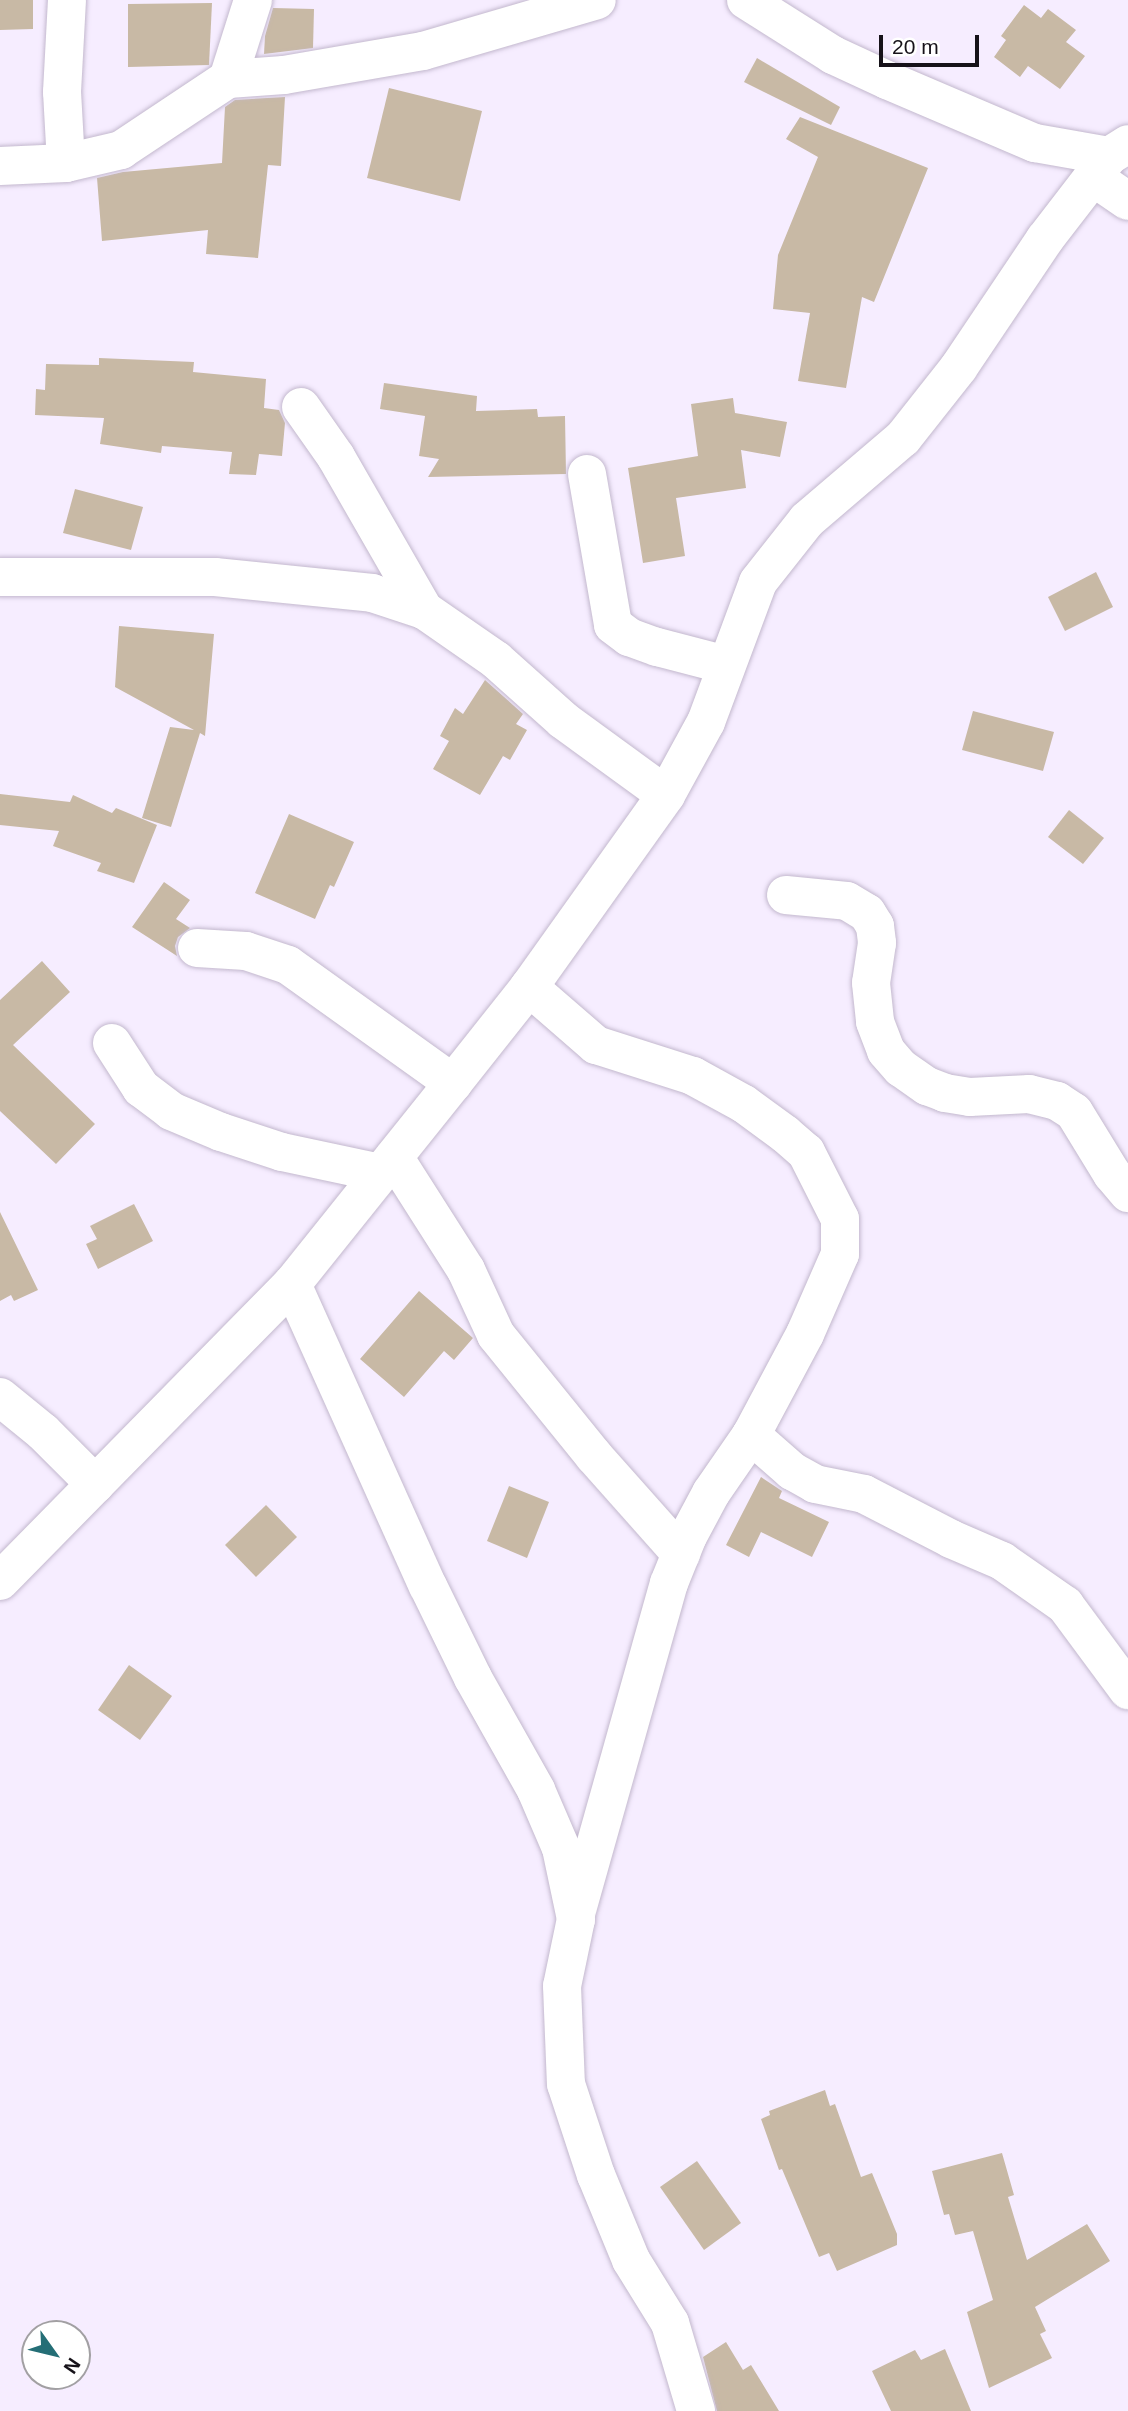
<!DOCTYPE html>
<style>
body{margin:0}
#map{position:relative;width:1128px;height:2411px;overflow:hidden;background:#f6edff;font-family:Arial,sans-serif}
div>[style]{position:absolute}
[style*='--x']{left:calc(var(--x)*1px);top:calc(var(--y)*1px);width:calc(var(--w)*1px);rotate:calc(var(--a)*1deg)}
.building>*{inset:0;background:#c8b9a5}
.roads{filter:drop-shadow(0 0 2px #c3b8ce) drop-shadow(0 0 2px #c3b8ce)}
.minor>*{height:38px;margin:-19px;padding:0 19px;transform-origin:19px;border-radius:19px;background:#fff}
span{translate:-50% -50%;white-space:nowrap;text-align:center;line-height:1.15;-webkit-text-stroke:5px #fff;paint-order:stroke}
.north{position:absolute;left:21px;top:2320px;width:70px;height:70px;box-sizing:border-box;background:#fff;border:2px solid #a2a0a3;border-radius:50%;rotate:124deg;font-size:19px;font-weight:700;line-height:28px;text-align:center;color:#161219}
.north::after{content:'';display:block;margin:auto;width:24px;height:32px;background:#246e76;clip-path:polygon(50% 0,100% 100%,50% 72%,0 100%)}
.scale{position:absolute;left:879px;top:35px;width:100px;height:32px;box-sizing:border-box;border:4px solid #161219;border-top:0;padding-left:9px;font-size:21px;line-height:24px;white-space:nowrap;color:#161219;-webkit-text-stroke:5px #fff;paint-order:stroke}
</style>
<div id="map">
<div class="building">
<i style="clip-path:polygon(0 0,33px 0,33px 29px,0 30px)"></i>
<i style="clip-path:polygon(212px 3px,209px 65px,128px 67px,128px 4px)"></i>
<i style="clip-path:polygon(1024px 5px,1041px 18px,1048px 9px,1076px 30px,1066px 42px,1085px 56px,1060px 89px,1028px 66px,1020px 77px,994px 57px,1006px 40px,1001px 36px)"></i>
<i style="clip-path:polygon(273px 8px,314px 9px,313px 48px,264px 54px,265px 36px)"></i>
<i style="clip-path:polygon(757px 58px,840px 107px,831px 125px,744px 82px)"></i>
<i style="clip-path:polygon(389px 88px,482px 111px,460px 201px,367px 178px)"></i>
<i style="clip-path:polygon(285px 97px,281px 166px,268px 165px,258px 258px,206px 254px,208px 230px,102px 241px,97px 178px,123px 172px,222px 163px,225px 107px,235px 100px)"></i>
<i style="clip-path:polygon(800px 117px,928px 168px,874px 302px,862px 297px,846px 388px,798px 381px,810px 313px,773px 309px,778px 255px,818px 157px,786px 139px)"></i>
<i style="clip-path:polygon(99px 358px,194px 362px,193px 372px,266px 379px,264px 408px,279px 410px,285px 423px,282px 456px,259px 454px,256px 475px,229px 474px,232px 452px,162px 446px,161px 453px,100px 444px,104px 418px,35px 415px,36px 389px,45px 390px,46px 364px,99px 365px)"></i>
<i style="clip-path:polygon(384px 383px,477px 396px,476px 411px,537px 409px,538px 417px,565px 416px,566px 474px,428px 477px,439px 459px,419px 456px,425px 416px,380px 409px)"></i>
<i style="clip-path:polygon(733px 398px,735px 413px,787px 422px,780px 457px,741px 450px,746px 488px,676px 498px,685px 556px,643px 563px,628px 468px,698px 456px,691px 404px)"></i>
<i style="clip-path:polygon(75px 489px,143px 507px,131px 550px,63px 533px)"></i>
<i style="clip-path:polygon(1096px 572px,1113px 607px,1065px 631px,1048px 597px)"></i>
<i style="clip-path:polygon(119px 626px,214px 634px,205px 736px,200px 733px,171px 827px,142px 818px,170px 727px,194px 730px,115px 687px)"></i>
<i style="clip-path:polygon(485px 680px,523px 714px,516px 724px,527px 730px,510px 760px,503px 756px,480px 795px,433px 769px,449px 741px,440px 736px,455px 708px,463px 714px)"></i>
<i style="clip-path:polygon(973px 711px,1054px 732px,1043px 771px,962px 750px)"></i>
<i style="clip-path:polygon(0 794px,70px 802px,73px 795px,112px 813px,116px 808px,157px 825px,134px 883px,97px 871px,101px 863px,53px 846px,59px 831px,0 825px)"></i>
<i style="clip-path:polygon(1069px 810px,1104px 838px,1083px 864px,1048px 837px)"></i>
<i style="clip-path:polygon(289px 814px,354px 842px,334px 887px,330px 885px,315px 919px,255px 893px)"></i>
<i style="clip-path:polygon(164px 882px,190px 900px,176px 919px,190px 928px,178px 937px,175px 946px,177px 956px,132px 927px)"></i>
<i style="clip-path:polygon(42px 961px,70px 992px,13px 1045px,95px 1124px,56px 1164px,0 1111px,0 1000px)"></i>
<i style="clip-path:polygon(134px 1204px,153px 1241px,98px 1269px,86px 1244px,97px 1239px,90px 1226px)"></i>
<i style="clip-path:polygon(0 1212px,38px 1290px,14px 1301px,11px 1295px,0 1301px)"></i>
<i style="clip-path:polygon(419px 1291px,473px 1338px,454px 1360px,444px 1351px,404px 1397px,360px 1359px)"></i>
<i style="clip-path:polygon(761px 1477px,782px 1491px,779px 1498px,829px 1522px,812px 1557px,761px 1532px,749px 1557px,726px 1545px)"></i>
<i style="clip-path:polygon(509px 1486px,549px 1502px,527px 1558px,487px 1541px)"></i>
<i style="clip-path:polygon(266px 1505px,297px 1537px,256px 1577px,225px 1545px)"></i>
<i style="clip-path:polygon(129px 1665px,172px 1696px,140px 1740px,98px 1710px)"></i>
<i style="clip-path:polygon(825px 2090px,830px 2106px,835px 2104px,861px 2177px,872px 2173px,897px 2234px,897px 2245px,837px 2271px,829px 2253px,819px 2257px,782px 2169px,779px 2170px,761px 2119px,770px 2115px,769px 2111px)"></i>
<i style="clip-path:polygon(1002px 2153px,1014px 2195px,1008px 2197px,1027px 2260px,1087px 2224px,1110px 2261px,1035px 2307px,1046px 2331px,1040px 2334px,1052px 2358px,989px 2388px,967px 2312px,993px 2300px,973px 2231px,955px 2235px,949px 2214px,944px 2215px,932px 2171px)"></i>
<i style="clip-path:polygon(697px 2161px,741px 2223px,704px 2250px,660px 2187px)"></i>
<i style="clip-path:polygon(726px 2342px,743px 2370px,751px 2365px,779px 2411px,717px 2411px,703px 2357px)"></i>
<i style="clip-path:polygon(945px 2349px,971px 2411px,891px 2411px,872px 2371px,915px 2350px,921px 2360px)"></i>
</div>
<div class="roads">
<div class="minor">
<i style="--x:746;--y:0;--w:103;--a:32.3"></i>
<i style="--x:833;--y:55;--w:60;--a:24.8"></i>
<i style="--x:887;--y:80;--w:161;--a:23.1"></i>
<i style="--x:1035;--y:143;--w:75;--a:10"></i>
<i style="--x:228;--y:79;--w:83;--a:-72.4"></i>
<i style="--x:66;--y:163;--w:71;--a:-93.2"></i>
<i style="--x:62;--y:92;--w:92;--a:-86.9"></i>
<i style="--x:0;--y:166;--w:66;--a:-2.6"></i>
<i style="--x:66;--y:163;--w:57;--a:-13.3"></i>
<i style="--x:121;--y:150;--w:128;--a:-33.6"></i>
<i style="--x:228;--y:79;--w:56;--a:-4.1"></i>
<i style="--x:284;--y:75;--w:141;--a:-9.8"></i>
<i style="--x:423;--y:51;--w:181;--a:-16.3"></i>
<i style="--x:1093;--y:177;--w:42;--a:34.4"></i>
<i style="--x:301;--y:407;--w:61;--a:55"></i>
<i style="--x:336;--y:457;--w:177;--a:60.1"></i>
<i style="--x:587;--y:474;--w:153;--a:80.2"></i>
<i style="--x:613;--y:625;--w:20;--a:37"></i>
<i style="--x:629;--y:637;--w:30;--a:20"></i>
<i style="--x:657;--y:647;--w:71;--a:14.6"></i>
<i style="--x:0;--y:577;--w:215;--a:0"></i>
<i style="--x:215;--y:577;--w:158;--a:5.8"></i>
<i style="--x:372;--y:593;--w:55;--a:18.1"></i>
<i style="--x:424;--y:610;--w:88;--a:34.8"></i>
<i style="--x:496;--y:660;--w:90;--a:41.8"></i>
<i style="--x:563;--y:720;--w:127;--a:36.1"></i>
<i style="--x:786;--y:895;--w:61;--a:5.6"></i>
<i style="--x:847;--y:901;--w:23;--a:31"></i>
<i style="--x:867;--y:913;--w:15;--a:58"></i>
<i style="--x:875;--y:926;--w:17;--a:83"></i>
<i style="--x:877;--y:943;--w:40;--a:98.5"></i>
<i style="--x:871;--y:983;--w:39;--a:84"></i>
<i style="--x:875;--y:1022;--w:31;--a:69"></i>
<i style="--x:886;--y:1051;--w:23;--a:49"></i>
<i style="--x:901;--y:1068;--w:32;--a:35"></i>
<i style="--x:927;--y:1086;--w:19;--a:21"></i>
<i style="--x:945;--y:1093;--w:25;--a:9"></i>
<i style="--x:970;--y:1097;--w:59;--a:-2.9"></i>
<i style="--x:1029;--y:1094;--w:29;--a:14"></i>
<i style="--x:1057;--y:1101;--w:20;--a:33"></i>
<i style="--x:1074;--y:1112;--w:73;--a:58.5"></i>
<i style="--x:1112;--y:1174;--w:25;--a:50"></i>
<i style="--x:197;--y:948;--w:49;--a:3.5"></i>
<i style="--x:246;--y:951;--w:44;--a:18.4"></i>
<i style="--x:288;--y:965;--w:203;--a:35.6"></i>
<i style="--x:529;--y:987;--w:89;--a:40.9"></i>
<i style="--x:596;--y:1045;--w:102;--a:17.7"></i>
<i style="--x:693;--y:1076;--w:58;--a:28.8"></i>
<i style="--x:744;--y:1104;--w:51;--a:36.2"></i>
<i style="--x:785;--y:1134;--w:28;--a:41"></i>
<i style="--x:806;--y:1152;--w:75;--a:63.1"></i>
<i style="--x:840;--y:1219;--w:35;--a:90"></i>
<i style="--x:840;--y:1254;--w:87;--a:113.6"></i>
<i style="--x:805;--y:1334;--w:115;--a:118.1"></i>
<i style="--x:751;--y:1435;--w:70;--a:124.6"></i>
<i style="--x:711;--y:1493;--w:49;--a:118.1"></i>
<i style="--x:688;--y:1536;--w:51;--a:112"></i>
<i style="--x:669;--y:1583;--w:337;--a:105.7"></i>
<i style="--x:112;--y:1043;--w:54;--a:57.2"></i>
<i style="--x:141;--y:1088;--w:38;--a:37"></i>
<i style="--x:171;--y:1111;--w:54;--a:22.8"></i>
<i style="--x:221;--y:1132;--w:64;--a:18.2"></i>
<i style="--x:282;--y:1152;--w:101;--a:12"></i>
<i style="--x:394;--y:1157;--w:134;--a:57.5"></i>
<i style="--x:466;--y:1270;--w:72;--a:65.2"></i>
<i style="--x:496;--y:1335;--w:156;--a:51"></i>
<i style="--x:594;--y:1456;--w:131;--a:48.4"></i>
<i style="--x:292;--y:1284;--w:331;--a:65.8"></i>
<i style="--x:428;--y:1586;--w:102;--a:63.9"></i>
<i style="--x:473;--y:1678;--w:129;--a:60.6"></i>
<i style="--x:536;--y:1790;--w:63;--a:66.7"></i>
<i style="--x:561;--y:1848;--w:73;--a:78.1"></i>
<i style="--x:576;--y:1919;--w:68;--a:101.8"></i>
<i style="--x:562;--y:1986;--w:98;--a:87.7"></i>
<i style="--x:566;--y:2084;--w:96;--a:71.8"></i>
<i style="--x:596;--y:2175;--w:92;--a:67.6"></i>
<i style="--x:631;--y:2260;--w:74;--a:58.2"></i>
<i style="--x:670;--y:2323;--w:92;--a:73.5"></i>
<i style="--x:0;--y:1397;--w:55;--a:39.1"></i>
<i style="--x:43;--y:1432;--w:74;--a:45"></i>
<i style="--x:751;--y:1435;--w:55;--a:41.3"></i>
<i style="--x:792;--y:1471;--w:26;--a:29"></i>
<i style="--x:815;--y:1484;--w:50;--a:11.5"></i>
<i style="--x:864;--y:1494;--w:98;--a:27.3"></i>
<i style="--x:951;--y:1539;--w:56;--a:23.3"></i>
<i style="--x:1002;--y:1561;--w:77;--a:34.9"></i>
<i style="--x:1065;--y:1605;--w:106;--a:53.5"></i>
<i style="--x:0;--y:1581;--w:417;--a:-45.5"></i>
<i style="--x:292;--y:1284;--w:258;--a:-51.3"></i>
<i style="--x:453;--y:1083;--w:122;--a:-51.6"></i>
<i style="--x:529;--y:987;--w:236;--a:-54.5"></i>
<i style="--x:666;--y:795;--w:83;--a:-61.3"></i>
<i style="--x:706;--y:722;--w:149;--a:-69.6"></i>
<i style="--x:758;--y:582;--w:79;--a:-51.7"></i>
<i style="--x:807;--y:520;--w:126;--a:-40.5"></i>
<i style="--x:903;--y:438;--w:90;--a:-51.7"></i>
<i style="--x:959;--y:367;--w:154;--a:-56.1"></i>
<i style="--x:1045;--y:239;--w:105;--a:-52.4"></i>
<i style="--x:1109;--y:156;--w:22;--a:-32"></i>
</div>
</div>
<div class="north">N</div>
<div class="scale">20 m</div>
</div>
